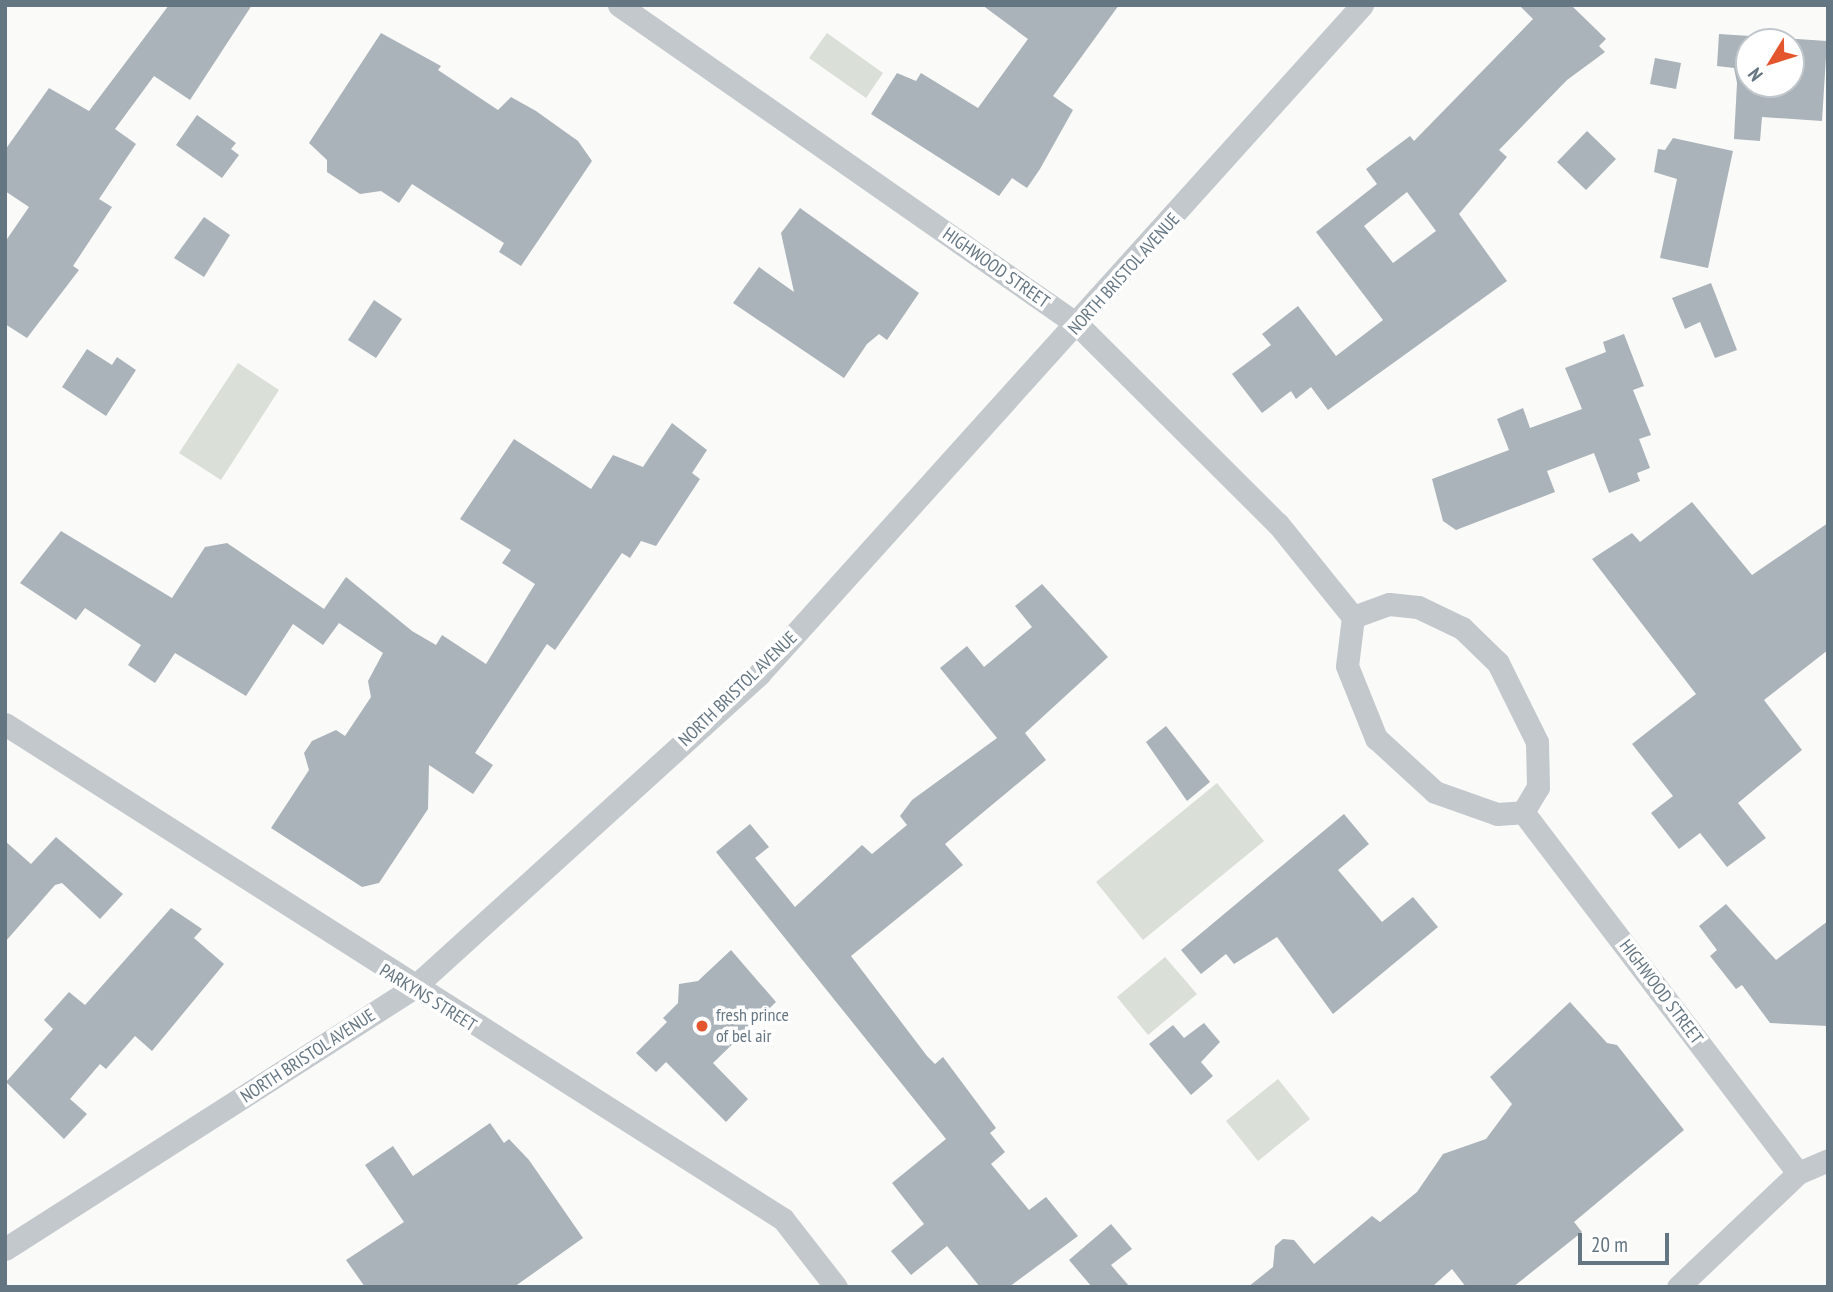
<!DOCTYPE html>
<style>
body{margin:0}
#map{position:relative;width:1833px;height:1292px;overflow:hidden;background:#fafaf8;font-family:"PT Sans Narrow",sans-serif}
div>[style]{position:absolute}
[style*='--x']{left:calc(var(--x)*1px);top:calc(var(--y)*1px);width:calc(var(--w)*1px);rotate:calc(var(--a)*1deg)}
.green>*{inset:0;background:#dadfd7}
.building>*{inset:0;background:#aab3b9}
.minor>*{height:23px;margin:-11.5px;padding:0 11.5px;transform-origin:11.5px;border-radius:11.5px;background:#c3c8cc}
.dots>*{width:19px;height:19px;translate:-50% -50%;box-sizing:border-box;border:4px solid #fff;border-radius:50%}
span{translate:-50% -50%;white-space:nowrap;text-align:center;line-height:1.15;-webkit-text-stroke:7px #fff;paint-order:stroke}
.street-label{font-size:18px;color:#657683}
.poi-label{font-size:18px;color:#657683}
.left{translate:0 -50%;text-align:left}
.frame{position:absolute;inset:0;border:7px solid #657683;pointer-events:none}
.north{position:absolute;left:1735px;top:28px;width:70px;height:70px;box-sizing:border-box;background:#fff;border:2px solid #c1c8cd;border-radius:50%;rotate:232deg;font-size:19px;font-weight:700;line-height:28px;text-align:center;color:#657683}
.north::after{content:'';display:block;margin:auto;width:24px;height:32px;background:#e4572e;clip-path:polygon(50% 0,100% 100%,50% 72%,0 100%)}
.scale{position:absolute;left:1578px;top:1233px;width:91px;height:32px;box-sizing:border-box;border:4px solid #657683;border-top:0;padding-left:9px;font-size:21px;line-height:24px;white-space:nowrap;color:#657683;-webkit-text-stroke:5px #fff;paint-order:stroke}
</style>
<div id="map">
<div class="green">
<i style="clip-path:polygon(827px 33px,883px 73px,866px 98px,809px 58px)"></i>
<i style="clip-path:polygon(238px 363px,279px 390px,221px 480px,179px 453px)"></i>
<i style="clip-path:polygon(1217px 783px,1264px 841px,1143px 940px,1096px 882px)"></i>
<i style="clip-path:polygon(1165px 957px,1197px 994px,1148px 1035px,1117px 997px)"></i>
<i style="clip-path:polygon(1278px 1079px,1310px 1119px,1258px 1161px,1226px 1121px)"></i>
</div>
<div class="building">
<i style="clip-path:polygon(169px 5px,252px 5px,190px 100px,154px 76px,115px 129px,136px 144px,99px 199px,112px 207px,73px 266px,79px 270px,27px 338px,5px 324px,5px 242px,29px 207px,5px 191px,5px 150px,49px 88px,89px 111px)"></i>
<i style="clip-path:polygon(982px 5px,1119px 5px,1053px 96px,1073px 110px,1040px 169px,1027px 188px,1012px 178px,999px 196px,871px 114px,897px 73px,916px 81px,921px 73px,978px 108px,1028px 39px)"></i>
<i style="clip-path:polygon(evenodd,1519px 5px,1571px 5px,1606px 39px,1599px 46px,1605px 52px,1567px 80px,1499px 150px,1507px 157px,1459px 214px,1507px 281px,1328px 410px,1311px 387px,1296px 399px,1291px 391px,1262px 413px,1232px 374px,1271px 345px,1262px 334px,1298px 306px,1336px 356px,1383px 320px,1316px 232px,1377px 184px,1366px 169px,1410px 136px,1414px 141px,1533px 19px,1519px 5px,1407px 192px,1436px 231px,1393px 263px,1364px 226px,1407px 192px)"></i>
<i style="clip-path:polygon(381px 33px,441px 66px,438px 70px,498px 110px,511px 97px,536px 111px,578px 141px,592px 161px,521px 266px,499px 252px,504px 243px,412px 184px,399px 203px,381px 191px,360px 194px,327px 172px,327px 160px,309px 143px)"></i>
<i style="clip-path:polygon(evenodd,1719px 34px,1827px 41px,1822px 121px,1762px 117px,1760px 141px,1734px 139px,1737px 83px,1734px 68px,1717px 66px,1719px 34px,1749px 42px,1791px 42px,1791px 84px,1749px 84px,1749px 42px)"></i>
<i style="clip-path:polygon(1655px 58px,1681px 63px,1676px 89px,1650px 84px)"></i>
<i style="clip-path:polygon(197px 115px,236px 143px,231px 149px,239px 155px,222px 178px,176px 145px)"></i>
<i style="clip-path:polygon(1587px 131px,1616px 159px,1586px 190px,1557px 162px)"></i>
<i style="clip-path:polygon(1673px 138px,1733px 151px,1708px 268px,1660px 258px,1677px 179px,1654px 172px,1658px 149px,1665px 150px)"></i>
<i style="clip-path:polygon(800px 208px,919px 293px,887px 340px,879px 334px,867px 344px,844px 378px,733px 303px,759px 267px,794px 292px,781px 233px)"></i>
<i style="clip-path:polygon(204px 217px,230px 235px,204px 277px,174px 258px)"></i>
<i style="clip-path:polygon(1711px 283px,1737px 350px,1715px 358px,1700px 322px,1685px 329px,1672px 298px)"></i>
<i style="clip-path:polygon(374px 300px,402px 319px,376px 358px,348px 340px)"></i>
<i style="clip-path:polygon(1624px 334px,1644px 386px,1633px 390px,1651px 435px,1639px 439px,1650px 468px,1637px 473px,1640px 481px,1609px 493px,1594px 453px,1547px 471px,1555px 492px,1456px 530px,1443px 521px,1432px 479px,1509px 450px,1497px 419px,1523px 408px,1530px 428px,1582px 409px,1565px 368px,1606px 352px,1603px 342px)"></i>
<i style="clip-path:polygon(87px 349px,112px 365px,117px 357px,136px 370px,106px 416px,62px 387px)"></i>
<i style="clip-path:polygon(672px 423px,707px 450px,692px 473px,700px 479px,656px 546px,641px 541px,630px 558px,622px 553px,555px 650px,547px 644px,475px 753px,493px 765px,473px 794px,429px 765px,428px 809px,379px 883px,362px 887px,271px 828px,309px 770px,304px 753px,312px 741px,336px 730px,345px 736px,371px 697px,368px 681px,383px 653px,339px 623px,323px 645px,293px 624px,246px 696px,175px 653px,155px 683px,128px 665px,141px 645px,85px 608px,76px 620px,20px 583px,61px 531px,172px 598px,205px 547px,227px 543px,324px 609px,346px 577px,412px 631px,436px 645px,442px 635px,486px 664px,535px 584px,502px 563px,511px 550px,460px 519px,514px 439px,591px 489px,613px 455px,643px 467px)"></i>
<i style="clip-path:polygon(1692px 502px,1752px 575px,1828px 523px,1828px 650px,1764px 700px,1802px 750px,1738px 803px,1766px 838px,1727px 867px,1700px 833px,1679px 849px,1651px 813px,1673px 796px,1632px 744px,1696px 694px,1592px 559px,1632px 533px,1640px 542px)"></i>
<i style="clip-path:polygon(1042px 584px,1108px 657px,1025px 733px,1046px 760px,945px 844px,963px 865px,851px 956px,927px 1056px,935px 1064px,943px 1057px,996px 1128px,990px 1133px,1005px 1152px,991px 1164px,1029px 1210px,1046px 1197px,1078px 1236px,1009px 1287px,980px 1287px,947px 1246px,911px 1275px,891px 1251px,924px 1224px,892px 1183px,946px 1139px,716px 852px,750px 824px,769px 847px,755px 858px,795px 907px,862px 845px,872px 854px,907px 825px,900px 816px,912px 800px,997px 738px,940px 668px,967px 646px,984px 667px,1032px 627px,1015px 606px)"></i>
<i style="clip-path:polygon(1166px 726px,1210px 782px,1187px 801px,1146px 742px)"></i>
<i style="clip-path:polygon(1344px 814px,1369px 844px,1338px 870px,1382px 922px,1413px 897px,1438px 927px,1333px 1014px,1277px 937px,1234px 964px,1226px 954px,1201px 974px,1181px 950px)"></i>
<i style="clip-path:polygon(56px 837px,123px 894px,100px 919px,62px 883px,55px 885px,5px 942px,5px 841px,31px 864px)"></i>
<i style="clip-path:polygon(1726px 904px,1776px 960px,1828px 921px,1828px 1026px,1770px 1023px,1742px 985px,1736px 989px,1710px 956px,1717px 950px,1699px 926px)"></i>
<i style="clip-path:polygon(171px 908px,202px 929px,194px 938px,224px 964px,152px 1051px,135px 1036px,106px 1069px,100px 1064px,70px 1099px,87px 1114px,64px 1139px,6px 1082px,53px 1029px,44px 1020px,69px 992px,85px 1005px)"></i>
<i style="clip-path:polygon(731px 950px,776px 1002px,713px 1063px,748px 1099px,726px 1122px,666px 1062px,656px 1072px,636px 1053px,667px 1022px,663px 1018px,678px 1003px,679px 984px,698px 981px)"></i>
<i style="clip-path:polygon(1570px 1002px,1607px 1043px,1617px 1045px,1684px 1130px,1574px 1222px,1582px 1232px,1513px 1287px,1466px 1287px,1452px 1269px,1432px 1287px,1248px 1287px,1273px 1267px,1275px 1246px,1283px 1239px,1294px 1240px,1314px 1264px,1372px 1216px,1380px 1222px,1417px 1192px,1443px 1154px,1486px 1139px,1512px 1104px,1490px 1077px)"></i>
<i style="clip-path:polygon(1204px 1023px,1220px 1042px,1201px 1062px,1213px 1076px,1191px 1095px,1149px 1044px,1173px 1025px,1184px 1038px)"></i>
<i style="clip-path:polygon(490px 1123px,504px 1143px,509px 1139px,529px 1160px,583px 1238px,514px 1287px,365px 1287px,346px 1260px,404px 1222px,365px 1165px,393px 1146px,413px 1176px)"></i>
<i style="clip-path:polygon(1111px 1224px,1132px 1249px,1111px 1265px,1130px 1287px,1092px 1287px,1069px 1260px)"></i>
</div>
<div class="minor">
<i style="--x:619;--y:5;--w:560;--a:34.88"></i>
<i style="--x:1078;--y:325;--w:282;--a:44.9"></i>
<i style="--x:1278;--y:524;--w:119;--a:51.1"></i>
<i style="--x:1353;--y:617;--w:49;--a:97"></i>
<i style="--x:1347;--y:666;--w:78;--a:68.1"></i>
<i style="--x:1376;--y:738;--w:80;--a:42.5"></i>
<i style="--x:1435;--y:792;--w:66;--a:19.5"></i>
<i style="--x:1497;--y:814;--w:26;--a:-4"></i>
<i style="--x:1353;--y:617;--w:38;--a:-20"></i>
<i style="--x:1389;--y:604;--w:29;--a:6"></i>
<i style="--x:1418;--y:607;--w:49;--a:25.5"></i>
<i style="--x:1462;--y:628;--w:50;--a:44.2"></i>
<i style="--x:1498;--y:663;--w:88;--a:63.7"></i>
<i style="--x:1537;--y:742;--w:45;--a:88.7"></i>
<i style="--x:1538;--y:787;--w:29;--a:121"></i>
<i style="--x:5;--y:724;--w:922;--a:32.47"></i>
<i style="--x:783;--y:1219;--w:86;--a:52.1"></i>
<i style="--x:1523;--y:812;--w:454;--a:52.7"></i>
<i style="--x:5;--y:1249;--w:483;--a:-32.6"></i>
<i style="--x:412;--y:989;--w:469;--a:-42.2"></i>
<i style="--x:759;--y:674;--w:901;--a:-47.97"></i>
<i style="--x:1678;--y:1287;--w:166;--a:-43.5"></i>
<i style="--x:1798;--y:1173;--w:33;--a:-23"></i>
</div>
<div class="dots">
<i style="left:702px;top:1026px;background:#e4572e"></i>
</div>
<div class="street-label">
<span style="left:996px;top:268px;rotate:35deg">HIGHWOOD STREET</span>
<span style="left:1124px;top:274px;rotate:-48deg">NORTH BRISTOL AVENUE</span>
<span style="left:738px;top:689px;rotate:-44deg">NORTH BRISTOL AVENUE</span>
<span style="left:1661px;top:992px;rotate:53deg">HIGHWOOD STREET</span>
<span style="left:428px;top:998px;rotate:32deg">PARKYNS STREET</span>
<span style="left:308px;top:1056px;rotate:-33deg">NORTH BRISTOL AVENUE</span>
</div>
<div class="poi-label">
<span class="left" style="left:716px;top:1026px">fresh prince<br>of bel air</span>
</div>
<div class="frame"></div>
<div class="north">N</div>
<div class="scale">20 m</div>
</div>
